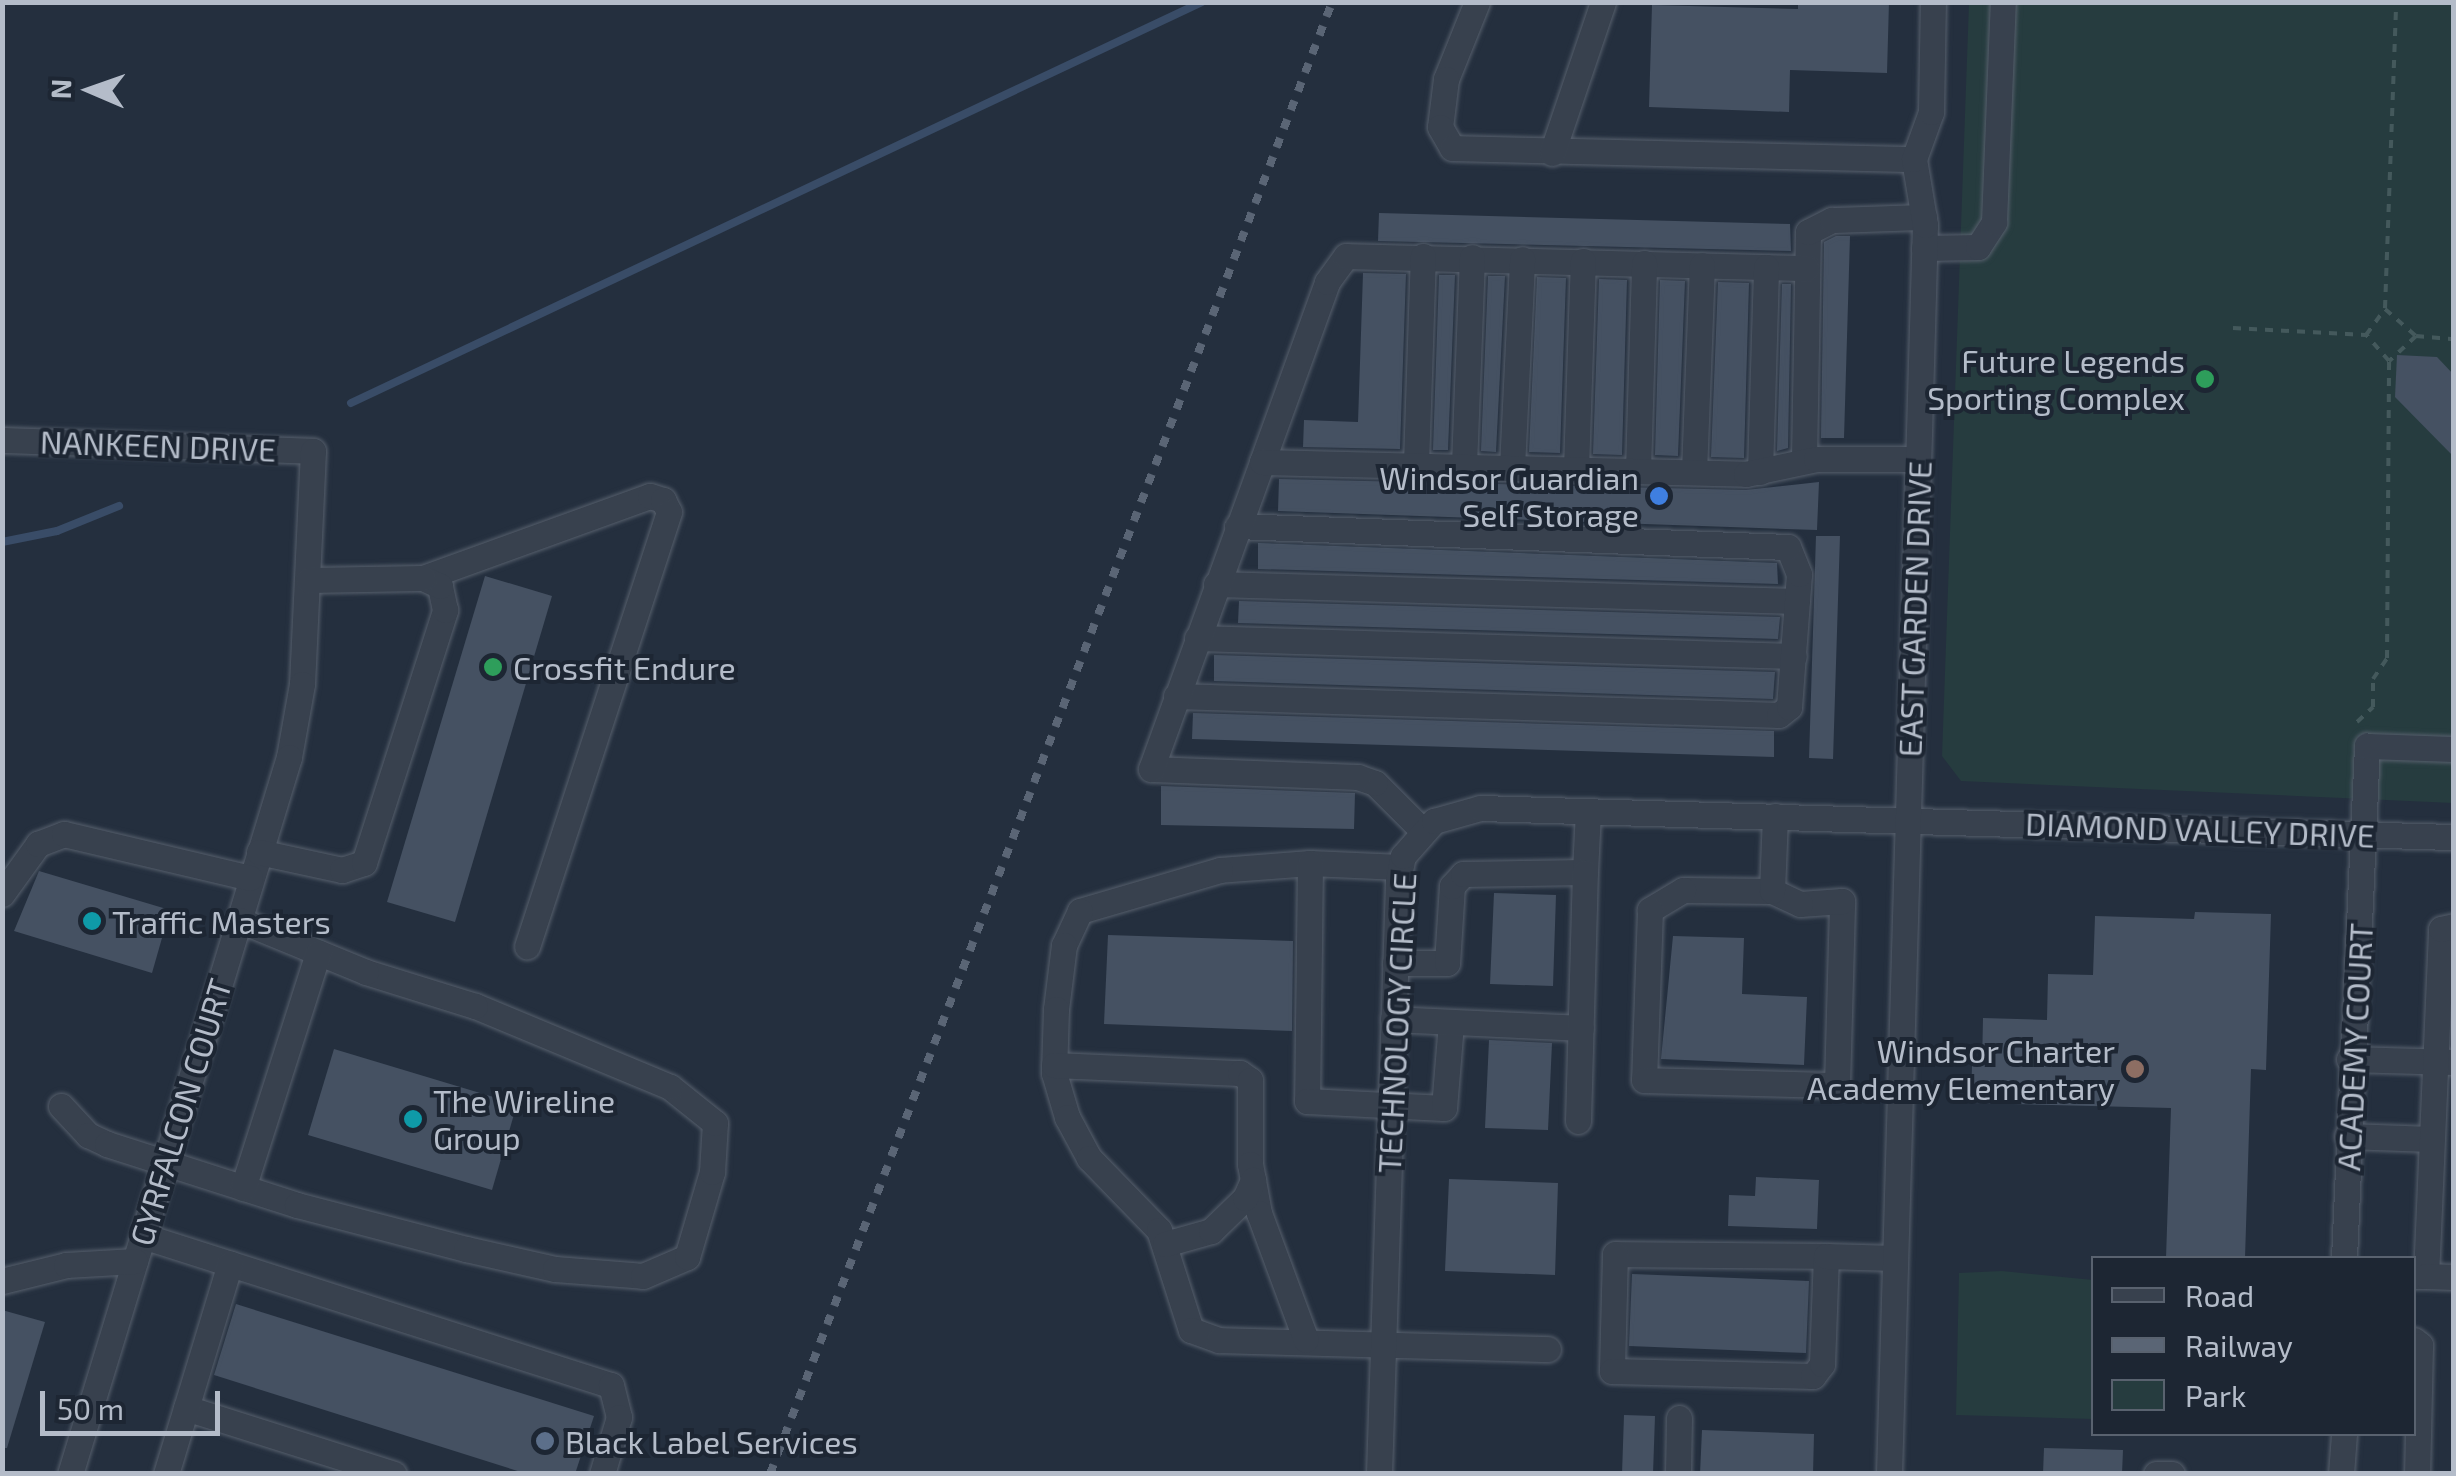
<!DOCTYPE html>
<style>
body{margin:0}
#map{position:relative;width:2456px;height:1476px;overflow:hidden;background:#242f3e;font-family:"Exo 2",sans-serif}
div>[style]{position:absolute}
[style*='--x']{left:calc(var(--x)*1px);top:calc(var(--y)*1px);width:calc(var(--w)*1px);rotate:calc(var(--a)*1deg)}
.green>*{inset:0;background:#263c3f}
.stream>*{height:8px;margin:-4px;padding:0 4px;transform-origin:4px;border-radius:4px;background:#394c67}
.building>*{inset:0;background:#455162}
.path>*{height:4px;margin-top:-2px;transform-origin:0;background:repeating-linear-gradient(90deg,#44595c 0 8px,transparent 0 16px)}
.roads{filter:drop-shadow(0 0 2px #565f6c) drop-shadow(0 0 2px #565f6c)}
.minor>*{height:25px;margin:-12.5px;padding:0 12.5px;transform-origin:12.5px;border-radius:12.5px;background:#38414e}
.rail>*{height:8px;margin-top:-4px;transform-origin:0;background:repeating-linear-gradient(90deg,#5a6575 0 10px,transparent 0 20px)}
.dots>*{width:28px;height:28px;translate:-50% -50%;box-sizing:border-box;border:5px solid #1d2633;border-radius:50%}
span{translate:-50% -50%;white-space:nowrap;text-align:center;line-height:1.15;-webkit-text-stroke:8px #1d2633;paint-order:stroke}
.poi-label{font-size:32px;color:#b4bcc9}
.right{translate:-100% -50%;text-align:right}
.left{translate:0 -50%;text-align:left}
.street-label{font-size:32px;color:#b4bcc9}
.frame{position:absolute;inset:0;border:5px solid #b4bcc9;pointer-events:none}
.legend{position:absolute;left:2091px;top:1256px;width:325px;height:180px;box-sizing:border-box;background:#1d2633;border:2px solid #59626f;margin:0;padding:12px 18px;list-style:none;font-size:30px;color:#b4bcc9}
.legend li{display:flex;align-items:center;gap:20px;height:50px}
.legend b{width:50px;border:2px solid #59626f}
.north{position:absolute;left:40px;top:40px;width:100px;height:100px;-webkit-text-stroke:8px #1d2633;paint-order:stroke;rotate:272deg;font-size:28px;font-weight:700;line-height:40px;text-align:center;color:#b4bcc9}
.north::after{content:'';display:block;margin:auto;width:35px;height:45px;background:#b4bcc9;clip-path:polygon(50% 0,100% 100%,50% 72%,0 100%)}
.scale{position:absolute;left:40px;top:1391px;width:180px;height:45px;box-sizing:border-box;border:5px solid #b4bcc9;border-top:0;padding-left:12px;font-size:30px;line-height:35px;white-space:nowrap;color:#b4bcc9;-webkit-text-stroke:8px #1d2633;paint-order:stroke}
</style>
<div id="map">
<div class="green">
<i style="clip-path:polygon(1969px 3px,2453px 3px,2453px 803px,1961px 781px,1942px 756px)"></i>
<i style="clip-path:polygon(2002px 1271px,2093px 1280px,2093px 1419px,1956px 1415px,1959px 1273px)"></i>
</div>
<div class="stream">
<i style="--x:351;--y:403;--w:941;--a:-25.23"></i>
<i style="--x:2;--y:542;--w:56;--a:-11.3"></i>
<i style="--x:57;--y:531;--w:67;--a:-22"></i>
</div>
<div class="building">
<i style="clip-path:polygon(1798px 2px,1889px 2px,1887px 73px,1790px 70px,1789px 112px,1649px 107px,1652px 5px,1798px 9px)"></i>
<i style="clip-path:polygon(1379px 213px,1790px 224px,1791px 251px,1378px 241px)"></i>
<i style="clip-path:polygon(1836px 236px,1850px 236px,1844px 438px,1821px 438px,1824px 242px)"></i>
<i style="clip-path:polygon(1363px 273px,1406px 274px,1400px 449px,1303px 447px,1304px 420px,1358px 422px)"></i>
<i style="clip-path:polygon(1439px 275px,1455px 275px,1448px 450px,1433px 450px)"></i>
<i style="clip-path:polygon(1488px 276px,1505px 276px,1496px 452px,1481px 451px)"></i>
<i style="clip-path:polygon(1537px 277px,1566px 278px,1560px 453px,1529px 452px)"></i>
<i style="clip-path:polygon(1599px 279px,1627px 280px,1622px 455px,1593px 454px)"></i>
<i style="clip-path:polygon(1660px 280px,1685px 281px,1678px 456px,1655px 455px)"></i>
<i style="clip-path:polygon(1718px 282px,1749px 283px,1744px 458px,1711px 457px)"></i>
<i style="clip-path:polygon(1782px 284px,1791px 284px,1788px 448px,1777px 451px)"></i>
<i style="clip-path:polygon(2397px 355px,2437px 357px,2454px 375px,2454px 457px,2395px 397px)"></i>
<i style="clip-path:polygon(1279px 479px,1746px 490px,1819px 482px,1817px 530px,1278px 511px)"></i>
<i style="clip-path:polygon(1816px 536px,1840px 536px,1833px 759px,1809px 758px)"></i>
<i style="clip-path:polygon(1258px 543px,1777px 563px,1778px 584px,1258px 569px)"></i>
<i style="clip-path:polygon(485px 576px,552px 596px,455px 922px,387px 902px)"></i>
<i style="clip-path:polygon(1239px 601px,1780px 617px,1778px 639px,1238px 623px)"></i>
<i style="clip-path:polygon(1214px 655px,1775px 672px,1773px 699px,1214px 681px)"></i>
<i style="clip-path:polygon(1193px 713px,1774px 731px,1774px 757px,1192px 739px)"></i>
<i style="clip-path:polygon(1161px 786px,1355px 793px,1354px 829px,1161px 825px)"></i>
<i style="clip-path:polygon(39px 871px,170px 910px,152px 973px,14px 931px)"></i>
<i style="clip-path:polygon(1494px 893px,1556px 895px,1553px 986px,1490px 984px)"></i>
<i style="clip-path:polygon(2195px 912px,2271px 914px,2266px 1070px,2251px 1069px,2245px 1258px,2166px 1258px,2171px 1108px,1971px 1103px,1972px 1065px,1982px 1065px,1983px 1018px,2047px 1020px,2048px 974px,2093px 975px,2095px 916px,2194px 919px)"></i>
<i style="clip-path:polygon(1108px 935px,1293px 941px,1292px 1031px,1104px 1024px)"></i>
<i style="clip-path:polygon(1673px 936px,1744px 938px,1742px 994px,1807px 997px,1804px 1065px,1661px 1059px)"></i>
<i style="clip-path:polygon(1489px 1040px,1552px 1043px,1548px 1130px,1485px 1128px)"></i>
<i style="clip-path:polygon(334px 1049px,517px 1104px,492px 1190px,308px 1135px)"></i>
<i style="clip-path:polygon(1756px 1177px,1819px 1180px,1817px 1229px,1728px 1226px,1729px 1195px,1755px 1196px)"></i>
<i style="clip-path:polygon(1449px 1179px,1558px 1183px,1555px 1275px,1445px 1271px)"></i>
<i style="clip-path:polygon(1632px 1274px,1809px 1281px,1806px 1353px,1629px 1346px)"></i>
<i style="clip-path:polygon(236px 1304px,594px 1416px,575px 1474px,527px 1474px,214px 1375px)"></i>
<i style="clip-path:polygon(2px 1310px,45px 1322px,7px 1448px,2px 1448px)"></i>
<i style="clip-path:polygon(1624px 1415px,1655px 1416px,1653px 1474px,1622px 1474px)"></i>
<i style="clip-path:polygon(1702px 1430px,1814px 1434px,1813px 1474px,1700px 1474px)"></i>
<i style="clip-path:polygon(2044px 1448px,2123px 1450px,2122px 1474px,2043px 1474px)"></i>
</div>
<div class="path">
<i style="--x:2385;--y:308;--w:306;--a:-87.9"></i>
<i style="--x:2233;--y:328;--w:133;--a:3"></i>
<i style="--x:2416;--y:336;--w:38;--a:5"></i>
<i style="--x:2357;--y:722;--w:22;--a:-43"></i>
<i style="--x:2373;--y:707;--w:28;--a:-90"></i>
<i style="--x:2373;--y:679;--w:25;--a:-56"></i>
<i style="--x:2387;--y:658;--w:297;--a:-89.6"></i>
<i style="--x:2389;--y:361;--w:35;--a:-131"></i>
<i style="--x:2366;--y:335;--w:32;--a:-54"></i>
<i style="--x:2385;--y:309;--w:41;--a:41.1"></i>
<i style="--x:2416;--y:336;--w:37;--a:137"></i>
</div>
<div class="roads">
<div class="minor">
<i style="--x:1477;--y:2;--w:83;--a:111.9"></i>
<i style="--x:1446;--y:79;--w:48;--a:97.1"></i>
<i style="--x:1440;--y:127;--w:24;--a:60"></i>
<i style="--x:1452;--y:148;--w:462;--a:1.4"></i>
<i style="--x:1552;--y:153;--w:159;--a:-71.3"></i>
<i style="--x:1924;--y:248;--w:54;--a:-1.1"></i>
<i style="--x:1978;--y:247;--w:30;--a:-57"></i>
<i style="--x:1994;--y:222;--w:220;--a:-87.7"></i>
<i style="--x:2;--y:440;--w:311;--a:2"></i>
<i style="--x:313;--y:451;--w:233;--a:92.7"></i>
<i style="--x:302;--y:684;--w:74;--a:100.1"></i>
<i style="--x:289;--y:757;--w:750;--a:106.98"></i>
<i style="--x:1804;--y:460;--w:228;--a:-89"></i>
<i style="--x:1808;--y:232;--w:27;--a:-27"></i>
<i style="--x:1832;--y:220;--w:92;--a:-1.9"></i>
<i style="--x:1262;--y:462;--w:191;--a:-70.1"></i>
<i style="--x:1327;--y:282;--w:32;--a:-54"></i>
<i style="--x:1346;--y:256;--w:461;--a:1.5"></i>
<i style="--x:1416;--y:464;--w:208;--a:-88.1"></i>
<i style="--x:1464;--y:465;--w:208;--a:-87.8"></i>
<i style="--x:1512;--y:467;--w:208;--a:-87.2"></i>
<i style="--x:1576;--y:469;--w:208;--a:-88.1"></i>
<i style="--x:1638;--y:470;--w:207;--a:-88.3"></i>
<i style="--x:1694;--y:472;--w:207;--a:-87.8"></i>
<i style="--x:1760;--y:472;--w:205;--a:-88.3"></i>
<i style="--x:423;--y:578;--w:241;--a:-19.9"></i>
<i style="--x:650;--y:496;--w:14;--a:17"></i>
<i style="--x:663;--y:500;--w:13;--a:63"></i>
<i style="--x:669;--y:512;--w:457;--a:108.1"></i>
<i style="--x:1216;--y:584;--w:581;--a:1.68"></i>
<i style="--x:1197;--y:638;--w:597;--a:1.73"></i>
<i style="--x:1176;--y:696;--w:603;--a:1.8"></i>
<i style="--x:1779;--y:715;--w:13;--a:-39"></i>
<i style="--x:1789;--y:707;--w:133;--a:-85.7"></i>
<i style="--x:1799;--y:574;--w:29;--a:-112"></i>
<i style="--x:1788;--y:547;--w:551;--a:-177.82"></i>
<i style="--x:1422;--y:830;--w:66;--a:-135"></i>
<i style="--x:1375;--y:783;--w:18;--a:-161"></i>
<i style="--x:1358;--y:777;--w:207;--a:-177.8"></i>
<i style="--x:1151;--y:769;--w:326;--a:-70.1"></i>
<i style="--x:1262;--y:462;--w:484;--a:1.4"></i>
<i style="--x:1746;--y:474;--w:72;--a:-12.1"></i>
<i style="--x:1816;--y:459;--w:102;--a:0"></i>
<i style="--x:259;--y:852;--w:85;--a:12.2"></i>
<i style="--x:342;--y:870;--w:23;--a:-18"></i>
<i style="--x:364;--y:863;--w:266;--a:-72.2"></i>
<i style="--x:445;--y:610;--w:25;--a:-102"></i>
<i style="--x:440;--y:586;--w:19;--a:-155"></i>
<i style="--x:423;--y:578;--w:115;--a:179"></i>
<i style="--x:1310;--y:863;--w:90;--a:175.6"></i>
<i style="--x:1220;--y:870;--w:146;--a:163.7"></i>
<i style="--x:1080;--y:911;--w:38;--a:115"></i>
<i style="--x:1064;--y:945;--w:64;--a:97.1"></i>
<i style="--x:1056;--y:1009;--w:64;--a:91.8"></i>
<i style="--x:1054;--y:1073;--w:46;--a:73.5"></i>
<i style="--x:1067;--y:1117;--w:47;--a:61.8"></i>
<i style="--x:1089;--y:1158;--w:100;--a:45.8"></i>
<i style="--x:1159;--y:1230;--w:105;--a:72.3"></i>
<i style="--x:1191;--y:1330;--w:30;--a:20"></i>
<i style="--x:1219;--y:1340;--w:329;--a:1.6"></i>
<i style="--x:1400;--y:867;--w:90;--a:-177.5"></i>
<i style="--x:1310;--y:863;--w:238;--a:90.7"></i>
<i style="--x:1307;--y:1101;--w:137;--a:2.9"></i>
<i style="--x:1444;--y:1108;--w:86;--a:-85.3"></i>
<i style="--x:1772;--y:891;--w:89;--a:-179.4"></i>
<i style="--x:1683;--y:890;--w:39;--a:149"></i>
<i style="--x:1650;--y:910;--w:170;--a:92"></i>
<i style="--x:1644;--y:1080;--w:193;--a:1.5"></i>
<i style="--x:1837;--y:1085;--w:184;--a:-88.4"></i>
<i style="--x:1842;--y:901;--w:42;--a:175.9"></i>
<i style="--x:1800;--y:904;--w:31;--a:-155"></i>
<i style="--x:1772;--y:891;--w:75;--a:-87.7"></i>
<i style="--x:2;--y:894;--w:62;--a:-54.2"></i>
<i style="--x:38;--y:844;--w:28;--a:-21"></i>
<i style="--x:64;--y:834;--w:191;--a:13.3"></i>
<i style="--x:1395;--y:963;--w:52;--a:0"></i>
<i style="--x:1447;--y:963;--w:77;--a:-86.3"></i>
<i style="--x:1452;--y:886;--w:16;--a:-47"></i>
<i style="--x:1463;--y:874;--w:122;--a:-0.9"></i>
<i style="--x:1585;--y:872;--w:61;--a:-87.2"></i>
<i style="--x:1393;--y:1019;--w:188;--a:2.7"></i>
<i style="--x:2349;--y:1059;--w:105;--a:1.6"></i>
<i style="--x:1054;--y:1065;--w:186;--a:2.5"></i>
<i style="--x:1240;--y:1073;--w:12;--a:35"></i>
<i style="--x:1250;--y:1080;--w:84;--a:90"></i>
<i style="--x:1250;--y:1164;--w:50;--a:79.6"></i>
<i style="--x:1259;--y:1213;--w:135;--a:69.7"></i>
<i style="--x:61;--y:1106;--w:40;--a:47"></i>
<i style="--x:88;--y:1135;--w:21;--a:25"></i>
<i style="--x:107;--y:1144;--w:200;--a:17.8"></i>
<i style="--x:297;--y:1205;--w:175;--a:14.6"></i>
<i style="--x:466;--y:1249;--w:91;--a:12.7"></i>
<i style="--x:555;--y:1269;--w:88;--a:4.5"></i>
<i style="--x:643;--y:1276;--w:48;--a:-23.4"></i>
<i style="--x:687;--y:1257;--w:89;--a:-73.6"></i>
<i style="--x:712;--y:1172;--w:49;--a:-86.5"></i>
<i style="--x:715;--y:1123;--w:58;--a:-141.3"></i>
<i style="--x:670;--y:1087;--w:211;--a:-157.4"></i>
<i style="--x:475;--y:1006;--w:114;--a:-162.7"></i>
<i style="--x:366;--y:972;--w:137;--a:-157.7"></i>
<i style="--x:1578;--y:1121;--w:249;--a:-88.4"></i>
<i style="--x:2347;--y:1136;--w:84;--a:2"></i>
<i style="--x:243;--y:1188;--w:247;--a:-72.3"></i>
<i style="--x:143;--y:1236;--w:491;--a:17.7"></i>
<i style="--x:611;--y:1385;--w:33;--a:76"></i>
<i style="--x:619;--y:1417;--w:59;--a:106.6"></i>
<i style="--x:1165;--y:1244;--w:48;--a:-15.8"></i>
<i style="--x:1211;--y:1231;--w:47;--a:-44.1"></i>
<i style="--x:1245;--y:1198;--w:20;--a:-66"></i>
<i style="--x:1826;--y:1256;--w:211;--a:-179.5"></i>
<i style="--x:1615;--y:1254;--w:117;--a:91.5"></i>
<i style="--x:1612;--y:1371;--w:201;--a:1.4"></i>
<i style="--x:1813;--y:1376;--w:15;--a:-53"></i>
<i style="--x:1822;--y:1364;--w:108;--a:-87.9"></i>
<i style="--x:1826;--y:1256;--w:69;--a:1.7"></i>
<i style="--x:2344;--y:1258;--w:513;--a:-87.43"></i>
<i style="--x:2367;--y:746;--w:87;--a:2"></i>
<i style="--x:2414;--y:1276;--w:12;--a:0"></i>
<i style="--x:2426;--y:1276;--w:347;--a:-87.5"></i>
<i style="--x:2441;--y:929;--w:13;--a:-13"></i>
<i style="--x:2426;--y:1276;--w:28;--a:2"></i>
<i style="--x:2;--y:1281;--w:66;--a:-14"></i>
<i style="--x:66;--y:1265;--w:69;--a:-3.3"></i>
<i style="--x:2414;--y:1340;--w:8;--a:40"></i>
<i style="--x:2420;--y:1345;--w:129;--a:91.3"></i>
<i style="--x:186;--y:1408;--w:218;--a:17.6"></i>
<i style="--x:166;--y:1474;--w:220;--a:-73.1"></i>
<i style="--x:1379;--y:1474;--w:593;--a:-88.16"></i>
<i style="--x:1398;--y:881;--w:25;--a:-79"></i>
<i style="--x:1403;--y:856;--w:47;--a:-48.5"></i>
<i style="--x:1434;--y:821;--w:48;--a:-15.8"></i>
<i style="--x:1480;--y:808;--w:974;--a:1.71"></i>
<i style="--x:1678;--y:1474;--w:56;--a:-89"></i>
<i style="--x:1889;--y:1474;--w:1250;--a:-88.35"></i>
<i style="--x:1925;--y:225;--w:67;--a:-99.5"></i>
<i style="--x:1914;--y:159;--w:50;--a:-70.1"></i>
<i style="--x:1931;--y:112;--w:110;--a:-89"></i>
<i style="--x:2156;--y:1474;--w:16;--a:0"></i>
<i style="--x:2341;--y:1474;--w:40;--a:-85.7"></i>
</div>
</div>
<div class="rail">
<i style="--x:770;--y:1474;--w:1576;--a:-69.1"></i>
</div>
<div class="dots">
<i style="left:2205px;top:379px;background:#2e9e5b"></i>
<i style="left:1659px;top:496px;background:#3f7fe0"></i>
<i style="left:493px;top:667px;background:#2e9e5b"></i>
<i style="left:92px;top:921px;background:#0f9aa8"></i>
<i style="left:2135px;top:1069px;background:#8d6e63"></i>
<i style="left:413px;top:1119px;background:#0f9aa8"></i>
<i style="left:545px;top:1441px;background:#5c6f8a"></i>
</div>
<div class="poi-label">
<span class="right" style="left:2185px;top:379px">Future Legends<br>Sporting Complex</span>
<span class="right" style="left:1639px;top:496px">Windsor Guardian<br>Self Storage</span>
<span class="left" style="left:513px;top:667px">Crossfit Endure</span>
<span class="left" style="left:112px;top:921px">Traffic Masters</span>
<span class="right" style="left:2115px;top:1069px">Windsor Charter<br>Academy Elementary</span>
<span class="left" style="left:433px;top:1119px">The Wireline<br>Group</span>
<span class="left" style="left:565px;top:1441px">Black Label Services</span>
</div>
<div class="street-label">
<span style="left:158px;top:445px;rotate:2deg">NANKEEN DRIVE</span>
<span style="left:1914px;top:609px;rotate:-88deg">EAST GARDEN DRIVE</span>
<span style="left:2200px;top:829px;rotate:2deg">DIAMOND VALLEY DRIVE</span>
<span style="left:1396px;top:1023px;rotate:-87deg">TECHNOLOGY CIRCLE</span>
<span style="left:2354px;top:1047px;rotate:-87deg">ACADEMY COURT</span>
<span style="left:180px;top:1112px;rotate:-73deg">GYRFALCON COURT</span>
</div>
<div class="frame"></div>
<ul class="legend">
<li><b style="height:12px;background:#38414e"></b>Road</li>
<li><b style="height:12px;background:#5a6575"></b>Railway</li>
<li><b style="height:28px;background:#263c3f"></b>Park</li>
</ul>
<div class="north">N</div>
<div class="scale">50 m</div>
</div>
